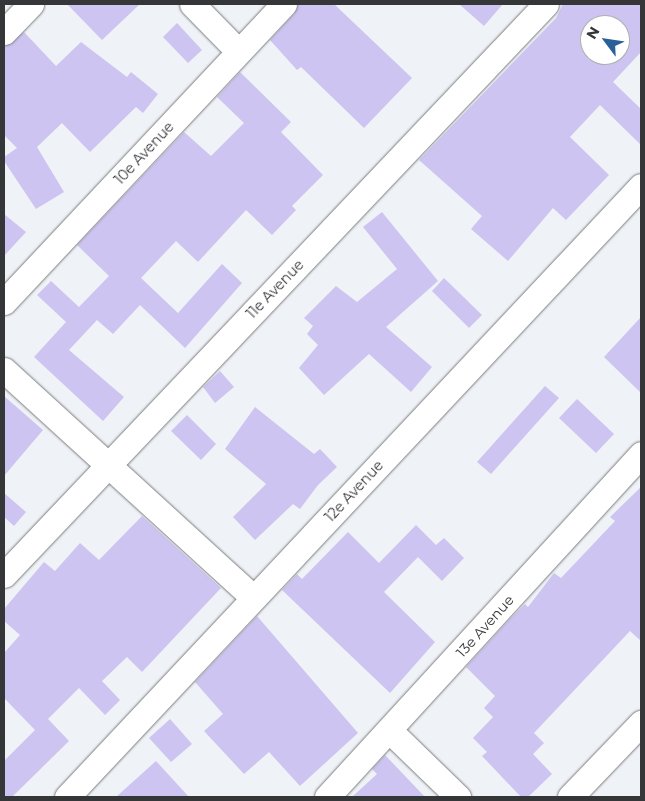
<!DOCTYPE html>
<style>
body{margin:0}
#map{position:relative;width:645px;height:801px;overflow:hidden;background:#eff2f6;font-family:Montserrat,sans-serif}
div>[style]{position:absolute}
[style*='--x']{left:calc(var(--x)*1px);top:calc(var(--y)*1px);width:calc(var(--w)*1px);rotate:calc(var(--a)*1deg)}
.building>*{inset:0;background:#cec4f1}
.roads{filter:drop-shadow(0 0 1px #7a7c7f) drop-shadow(0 0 1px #7a7c7f)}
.minor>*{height:25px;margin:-12.5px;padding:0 12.5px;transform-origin:12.5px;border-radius:12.5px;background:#fff}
span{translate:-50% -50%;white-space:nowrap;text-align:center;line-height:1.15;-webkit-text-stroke:4px #fff;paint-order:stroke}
.street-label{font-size:14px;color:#353638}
.frame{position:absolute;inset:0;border:5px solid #353638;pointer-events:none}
.north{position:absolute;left:580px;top:15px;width:50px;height:50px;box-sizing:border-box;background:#fff;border:1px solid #aeafaf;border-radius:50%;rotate:301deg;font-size:14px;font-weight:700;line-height:20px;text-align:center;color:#353638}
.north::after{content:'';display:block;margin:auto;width:18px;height:22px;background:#286199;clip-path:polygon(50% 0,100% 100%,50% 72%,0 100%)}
</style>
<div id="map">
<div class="building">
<i style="clip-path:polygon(67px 4px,140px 4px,102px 40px)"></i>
<i style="clip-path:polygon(298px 4px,334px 4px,412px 78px,364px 128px,301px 67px,297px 70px,270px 40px,294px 14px)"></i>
<i style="clip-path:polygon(459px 4px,503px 4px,484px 26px)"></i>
<i style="clip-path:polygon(evenodd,563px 4px,641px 4px,641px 52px,613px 82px,641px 109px,641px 145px,600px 105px,570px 137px,609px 175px,566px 220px,553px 208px,508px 261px,471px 229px,482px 216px,419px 160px,556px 18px,563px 4px,590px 25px,620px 25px,620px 55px,590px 55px,590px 25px)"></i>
<i style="clip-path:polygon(177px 23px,202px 50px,188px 63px,163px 37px)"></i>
<i style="clip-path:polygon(24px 32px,56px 66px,81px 42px,127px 77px,131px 72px,158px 94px,143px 113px,136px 107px,90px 152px,62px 123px,37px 147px,64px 192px,36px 209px,4px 161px,4px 157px,17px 148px,4px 135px,4px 47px)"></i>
<i style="clip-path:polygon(240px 72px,291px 122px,281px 132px,323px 175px,292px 206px,296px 210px,272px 235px,246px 210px,198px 262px,176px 241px,141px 278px,178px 313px,222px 264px,242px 283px,185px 348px,140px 305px,113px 334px,97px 320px,69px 350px,124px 397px,103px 421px,34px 357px,66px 322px,37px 295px,51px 281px,79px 307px,109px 276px,77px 245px,184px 132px,211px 156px,244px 123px,217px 97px)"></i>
<i style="clip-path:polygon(382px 212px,438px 281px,386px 327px,432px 367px,411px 392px,369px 354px,324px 395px,299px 368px,318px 345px,307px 334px,313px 326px,304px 318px,336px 286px,357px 302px,397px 269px,363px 227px)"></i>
<i style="clip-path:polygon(4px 214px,26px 232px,4px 256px)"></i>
<i style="clip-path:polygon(444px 278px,482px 315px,469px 328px,432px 291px)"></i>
<i style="clip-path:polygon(641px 317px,641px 393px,604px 357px)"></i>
<i style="clip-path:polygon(220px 371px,234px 387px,215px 403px,203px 387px)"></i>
<i style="clip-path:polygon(545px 386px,559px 398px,491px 474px,477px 462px)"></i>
<i style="clip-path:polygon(4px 396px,43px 430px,4px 476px)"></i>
<i style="clip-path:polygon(577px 399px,614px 434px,596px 453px,559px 418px)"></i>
<i style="clip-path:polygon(255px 407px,314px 454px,320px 449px,337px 467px,318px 485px,300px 509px,293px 504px,255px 540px,233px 517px,266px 484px,225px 449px)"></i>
<i style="clip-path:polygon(187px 415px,216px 444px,201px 460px,171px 431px)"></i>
<i style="clip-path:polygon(641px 487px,641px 641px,630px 631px,534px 733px,544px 743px,533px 754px,552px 774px,528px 797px,521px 797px,482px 756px,487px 752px,473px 738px,493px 717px,484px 708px,495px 696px,466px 667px,509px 620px,525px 604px,528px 607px,554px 573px,561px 578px,615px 521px,610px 517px)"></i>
<i style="clip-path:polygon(4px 493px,26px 512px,14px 526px,4px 517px)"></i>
<i style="clip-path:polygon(142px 516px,221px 588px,142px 672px,127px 657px,102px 681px,120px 700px,105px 715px,79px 688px,48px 719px,69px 741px,12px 797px,4px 797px,4px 761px,35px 730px,4px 698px,4px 653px,20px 635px,4px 621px,4px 609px,44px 562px,55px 571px,80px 543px,99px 560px)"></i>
<i style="clip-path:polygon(416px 525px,436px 545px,444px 538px,464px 558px,442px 581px,418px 557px,384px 592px,435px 642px,390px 693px,282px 590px,297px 574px,302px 579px,348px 532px,379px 563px)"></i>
<i style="clip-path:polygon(257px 616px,358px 733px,300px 786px,269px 752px,244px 774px,204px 731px,223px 714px,195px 682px)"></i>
<i style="clip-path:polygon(170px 719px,192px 744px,171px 762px,149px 738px)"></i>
<i style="clip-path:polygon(385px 755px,425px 797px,352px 797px,377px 774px,372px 769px)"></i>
<i style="clip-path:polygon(156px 761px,189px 797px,116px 797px)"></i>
</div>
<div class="roads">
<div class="minor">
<i style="--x:192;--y:4;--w:66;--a:45.6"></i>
<i style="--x:4;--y:32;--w:39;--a:-46"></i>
<i style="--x:4;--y:302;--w:409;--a:-46.8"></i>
<i style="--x:4;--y:370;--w:338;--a:42.4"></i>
<i style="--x:4;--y:575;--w:787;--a:-46.49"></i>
<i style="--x:390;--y:731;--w:95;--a:44.1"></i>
<i style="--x:67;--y:797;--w:838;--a:-46.79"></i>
<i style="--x:327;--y:797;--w:465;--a:-47.5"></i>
<i style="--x:570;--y:797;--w:103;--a:-46.2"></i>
</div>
</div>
<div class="street-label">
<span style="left:144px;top:153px;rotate:-47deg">10e Avenue</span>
<span style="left:275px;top:289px;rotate:-46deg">11e Avenue</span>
<span style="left:354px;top:491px;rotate:-47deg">12e Avenue</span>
<span style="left:485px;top:626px;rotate:-48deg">13e Avenue</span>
</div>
<div class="frame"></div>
<div class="north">N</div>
</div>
